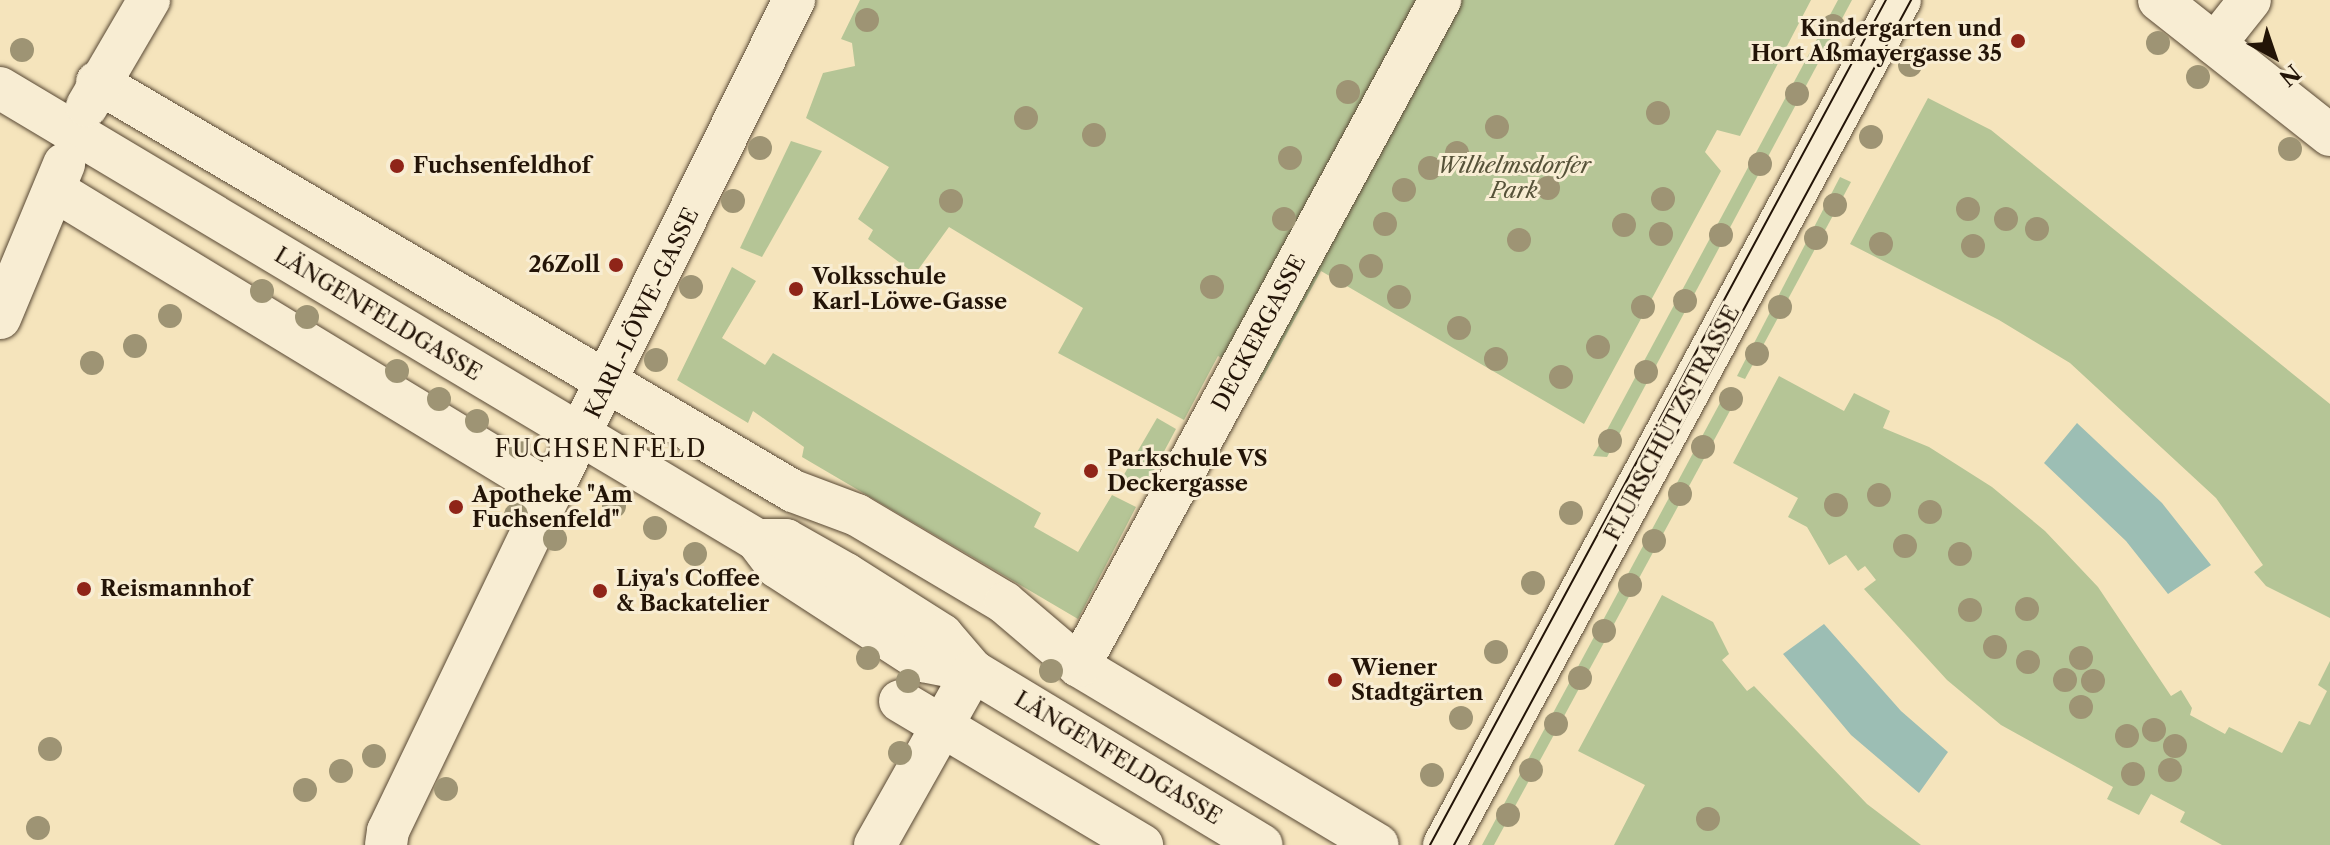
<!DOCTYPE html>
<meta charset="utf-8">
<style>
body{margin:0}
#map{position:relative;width:2330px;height:845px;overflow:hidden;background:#f5e4bc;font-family:"Libre Caslon Text",serif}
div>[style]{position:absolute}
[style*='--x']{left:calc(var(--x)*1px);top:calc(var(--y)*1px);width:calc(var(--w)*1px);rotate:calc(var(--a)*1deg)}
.green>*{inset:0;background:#b5c596}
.water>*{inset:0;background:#9cbeb4}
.roads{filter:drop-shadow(0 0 2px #584834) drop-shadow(0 0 2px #584834)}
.minor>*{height:42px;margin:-21px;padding:0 21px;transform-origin:21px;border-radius:21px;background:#f8edd3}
.tram>*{height:2px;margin:-1px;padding:0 1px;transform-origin:1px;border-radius:1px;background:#231407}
.trees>*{width:24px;height:24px;margin:-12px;border-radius:50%;background:#9e9474}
.dots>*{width:22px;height:22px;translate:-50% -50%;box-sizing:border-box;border:4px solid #f8edd3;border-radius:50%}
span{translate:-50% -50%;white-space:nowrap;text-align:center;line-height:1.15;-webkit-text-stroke:6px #f8edd3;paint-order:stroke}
.poi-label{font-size:22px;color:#231407;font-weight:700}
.right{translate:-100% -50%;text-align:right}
.left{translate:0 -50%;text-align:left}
.park-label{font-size:22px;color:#565239;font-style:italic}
.street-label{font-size:22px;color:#231407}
.neighbourhood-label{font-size:24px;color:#231407;letter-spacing:2px}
.north{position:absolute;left:2234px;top:16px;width:80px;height:80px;-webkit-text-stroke:6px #f8edd3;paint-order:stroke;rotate:140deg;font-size:22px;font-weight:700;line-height:32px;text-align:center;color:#231407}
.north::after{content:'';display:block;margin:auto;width:28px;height:36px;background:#231407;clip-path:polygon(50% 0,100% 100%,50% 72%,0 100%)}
</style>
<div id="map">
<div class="green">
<i style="clip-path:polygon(860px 0,1811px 0,1740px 136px,1717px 130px,1705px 152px,1721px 171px,1584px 424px,1321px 271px,1261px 381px,1218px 356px,1184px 420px,1058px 353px,1083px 308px,949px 227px,915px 274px,868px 239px,873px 230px,858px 219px,889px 167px,806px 118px,823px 73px,855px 66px,852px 43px,841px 39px)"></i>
<i style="clip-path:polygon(1838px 0,1852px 0,1607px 457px,1593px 456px)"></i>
<i style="clip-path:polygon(1928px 98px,1991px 130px,2330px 404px,2330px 618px,2266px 586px,2254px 572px,2263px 565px,2216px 498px,2070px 363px,1999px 320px,1850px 244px)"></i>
<i style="clip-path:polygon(791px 141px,822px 151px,762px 257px,740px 248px)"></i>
<i style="clip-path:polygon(1840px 177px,1851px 182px,1745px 379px,1737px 376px)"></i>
<i style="clip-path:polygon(732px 267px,756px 281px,722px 338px,765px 365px,773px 353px,1041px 513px,1034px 527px,1078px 552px,1112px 495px,1136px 507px,1078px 619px,802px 457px,804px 447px,753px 411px,748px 423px,677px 380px)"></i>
<i style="clip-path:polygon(1779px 376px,1844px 411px,1854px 393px,1890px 411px,1883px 428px,1929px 447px,1992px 487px,2045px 531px,2098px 587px,2171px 696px,2181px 690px,2192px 708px,2190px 715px,2225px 734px,2229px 727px,2282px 753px,2299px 721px,2310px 725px,2327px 691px,2318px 685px,2330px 661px,2330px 845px,2222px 845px,2180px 822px,2185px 812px,2151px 794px,2139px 815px,2107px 799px,2113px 787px,2001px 725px,1947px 680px,1864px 589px,1876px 580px,1865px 566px,1858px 571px,1846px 555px,1829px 565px,1807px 527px,1788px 517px,1798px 498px,1733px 463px)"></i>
<i style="clip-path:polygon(1727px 390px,1738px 396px,1494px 845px,1482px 845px)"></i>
<i style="clip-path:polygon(1157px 418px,1176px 429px,1144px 489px,1122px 478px)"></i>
<i style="clip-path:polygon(1662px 595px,1713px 622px,1729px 654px,1722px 660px,1747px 691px,1754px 686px,1867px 804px,1921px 845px,1614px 845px,1645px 785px,1578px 751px)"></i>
</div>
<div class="water">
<i style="clip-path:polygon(2077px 423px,2162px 503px,2211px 565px,2168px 594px,2126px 541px,2044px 463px)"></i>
<i style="clip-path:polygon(1824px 624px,1901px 711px,1948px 752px,1919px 793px,1851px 735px,1783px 654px)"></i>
</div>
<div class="roads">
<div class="minor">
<i style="--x:2159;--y:0;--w:218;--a:38.3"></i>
<i style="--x:2215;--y:44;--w:56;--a:-51.5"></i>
<i style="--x:97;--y:82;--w:807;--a:30.44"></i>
<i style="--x:793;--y:491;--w:68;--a:20.6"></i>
<i style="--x:857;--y:515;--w:172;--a:30.7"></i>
<i style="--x:1005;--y:603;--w:97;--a:40.4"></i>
<i style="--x:1079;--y:666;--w:348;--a:30.9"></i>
<i style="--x:0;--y:88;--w:882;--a:30.84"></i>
<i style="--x:757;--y:540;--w:34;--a:53"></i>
<i style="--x:777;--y:567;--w:173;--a:33"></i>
<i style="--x:922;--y:661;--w:52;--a:11.1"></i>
<i style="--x:87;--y:106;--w:123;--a:-59.7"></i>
<i style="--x:54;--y:190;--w:582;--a:31.28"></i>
<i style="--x:0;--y:318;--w:167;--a:-67.4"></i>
<i style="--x:758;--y:540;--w:28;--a:0"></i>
<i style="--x:786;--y:540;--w:69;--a:29.5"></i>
<i style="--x:846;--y:574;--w:114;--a:32.4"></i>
<i style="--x:942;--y:635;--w:48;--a:49.3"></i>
<i style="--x:973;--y:671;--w:337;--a:31.1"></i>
<i style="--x:1079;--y:666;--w:758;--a:-61.54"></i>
<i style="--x:900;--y:701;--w:282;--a:30.8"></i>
<i style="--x:386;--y:845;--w:14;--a:-82"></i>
<i style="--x:388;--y:831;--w:376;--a:-64.3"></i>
<i style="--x:551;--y:492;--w:549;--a:-63.72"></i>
<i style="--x:875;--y:845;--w:200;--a:-60.6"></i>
<i style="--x:1444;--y:845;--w:960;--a:-61.65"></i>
</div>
</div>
<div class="tram">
<i style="--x:1430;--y:845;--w:960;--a:-61.65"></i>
<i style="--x:1454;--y:845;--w:961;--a:-61.59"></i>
</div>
<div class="trees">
<i style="left:867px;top:20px"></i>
<i style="left:1833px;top:26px"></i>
<i style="left:2158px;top:43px"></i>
<i style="left:22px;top:50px"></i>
<i style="left:1910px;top:65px"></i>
<i style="left:2198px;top:77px"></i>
<i style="left:1348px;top:92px"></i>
<i style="left:1797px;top:94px"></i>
<i style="left:1658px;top:113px"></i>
<i style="left:1026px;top:118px"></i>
<i style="left:1497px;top:127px"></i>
<i style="left:1094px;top:135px"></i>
<i style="left:1871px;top:137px"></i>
<i style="left:760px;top:148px"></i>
<i style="left:2290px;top:149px"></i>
<i style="left:1457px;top:153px"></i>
<i style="left:1290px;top:158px"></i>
<i style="left:1760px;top:164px"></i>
<i style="left:1430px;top:168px"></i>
<i style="left:1548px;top:188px"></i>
<i style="left:1404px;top:190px"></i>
<i style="left:1663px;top:199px"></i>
<i style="left:733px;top:201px"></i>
<i style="left:951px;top:201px"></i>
<i style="left:1835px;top:205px"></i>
<i style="left:1968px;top:209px"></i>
<i style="left:1284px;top:219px"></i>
<i style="left:2006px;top:219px"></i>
<i style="left:1385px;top:224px"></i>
<i style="left:1624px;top:225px"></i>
<i style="left:2037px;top:229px"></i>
<i style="left:1661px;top:234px"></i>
<i style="left:1721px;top:235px"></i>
<i style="left:1816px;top:238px"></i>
<i style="left:1519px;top:240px"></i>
<i style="left:1881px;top:244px"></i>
<i style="left:1973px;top:246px"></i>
<i style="left:1371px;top:266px"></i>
<i style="left:1341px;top:276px"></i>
<i style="left:691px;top:287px"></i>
<i style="left:1212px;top:287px"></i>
<i style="left:262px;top:291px"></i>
<i style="left:1399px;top:297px"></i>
<i style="left:1685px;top:301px"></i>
<i style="left:1643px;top:307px"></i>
<i style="left:1780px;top:307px"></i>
<i style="left:170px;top:316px"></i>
<i style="left:307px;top:317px"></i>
<i style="left:1459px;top:328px"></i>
<i style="left:135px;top:346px"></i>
<i style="left:1598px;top:347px"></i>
<i style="left:1757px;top:354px"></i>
<i style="left:1496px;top:359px"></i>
<i style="left:656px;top:360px"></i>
<i style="left:92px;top:363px"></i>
<i style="left:397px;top:371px"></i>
<i style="left:1646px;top:372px"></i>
<i style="left:1561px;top:377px"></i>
<i style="left:439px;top:399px"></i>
<i style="left:1731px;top:399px"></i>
<i style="left:477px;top:421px"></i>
<i style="left:1610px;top:441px"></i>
<i style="left:519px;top:447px"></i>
<i style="left:1703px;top:447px"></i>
<i style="left:1680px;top:494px"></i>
<i style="left:1879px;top:495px"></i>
<i style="left:1836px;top:505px"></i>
<i style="left:614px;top:506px"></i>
<i style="left:1930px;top:512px"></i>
<i style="left:1571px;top:513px"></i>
<i style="left:516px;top:515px"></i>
<i style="left:655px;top:528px"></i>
<i style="left:555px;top:539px"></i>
<i style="left:1654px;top:541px"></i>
<i style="left:1905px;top:546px"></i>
<i style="left:695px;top:554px"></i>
<i style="left:1960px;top:554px"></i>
<i style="left:1533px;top:583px"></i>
<i style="left:1630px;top:585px"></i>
<i style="left:2027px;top:609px"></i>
<i style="left:1970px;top:610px"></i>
<i style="left:1604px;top:631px"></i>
<i style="left:1995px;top:647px"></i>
<i style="left:1496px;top:652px"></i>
<i style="left:868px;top:658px"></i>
<i style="left:2081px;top:658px"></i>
<i style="left:2028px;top:662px"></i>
<i style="left:1051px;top:671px"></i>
<i style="left:1580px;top:678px"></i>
<i style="left:2065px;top:680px"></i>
<i style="left:908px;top:681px"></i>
<i style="left:2093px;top:681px"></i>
<i style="left:2081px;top:707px"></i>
<i style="left:1461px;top:718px"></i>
<i style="left:1556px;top:724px"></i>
<i style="left:2154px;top:730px"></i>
<i style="left:2127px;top:736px"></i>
<i style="left:2175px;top:746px"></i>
<i style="left:50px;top:749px"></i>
<i style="left:900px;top:753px"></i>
<i style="left:374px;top:756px"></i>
<i style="left:1531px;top:770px"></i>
<i style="left:2170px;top:770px"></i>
<i style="left:341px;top:771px"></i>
<i style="left:2133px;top:774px"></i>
<i style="left:1432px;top:775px"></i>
<i style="left:446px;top:789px"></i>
<i style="left:305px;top:790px"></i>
<i style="left:1508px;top:815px"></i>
<i style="left:1708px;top:819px"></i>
<i style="left:38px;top:828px"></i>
</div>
<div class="dots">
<i style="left:2018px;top:41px;background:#8f2418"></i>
<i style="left:397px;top:166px;background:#8f2418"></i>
<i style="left:616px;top:265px;background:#8f2418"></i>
<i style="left:796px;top:289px;background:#8f2418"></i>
<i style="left:1091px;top:471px;background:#8f2418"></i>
<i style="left:456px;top:507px;background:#8f2418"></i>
<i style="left:84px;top:589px;background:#8f2418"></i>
<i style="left:600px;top:591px;background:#8f2418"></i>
<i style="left:1335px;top:680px;background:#8f2418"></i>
</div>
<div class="poi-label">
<span class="right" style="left:2002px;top:41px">Kindergarten und<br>Hort Aßmayergasse 35</span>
<span class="left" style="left:413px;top:166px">Fuchsenfeldhof</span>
<span class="right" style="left:600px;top:265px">26Zoll</span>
<span class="left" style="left:812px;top:289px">Volksschule<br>Karl-Löwe-Gasse</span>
<span class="left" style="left:1107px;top:471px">Parkschule VS<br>Deckergasse</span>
<span class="left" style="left:472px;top:507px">Apotheke "Am<br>Fuchsenfeld"</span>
<span class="left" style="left:616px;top:591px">Liya's Coffee<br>&amp; Backatelier</span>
<span class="left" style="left:100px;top:589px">Reismannhof</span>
<span class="left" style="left:1351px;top:680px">Wiener<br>Stadtgärten</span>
</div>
<div class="park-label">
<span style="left:1514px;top:178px">Wilhelmsdorfer<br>Park</span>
</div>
<div class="street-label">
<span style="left:642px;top:313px;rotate:-64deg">KARL-LÖWE-GASSE</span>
<span style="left:378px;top:314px;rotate:31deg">LÄNGENFELDGASSE</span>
<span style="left:1259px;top:333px;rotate:-62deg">DECKERGASSE</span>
<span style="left:1672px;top:423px;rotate:-62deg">FLURSCHÜTZSTRASSE</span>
<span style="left:1118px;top:758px;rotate:31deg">LÄNGENFELDGASSE</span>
</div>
<div class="neighbourhood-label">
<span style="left:601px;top:449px">FUCHSENFELD</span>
</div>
<div class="north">N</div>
</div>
